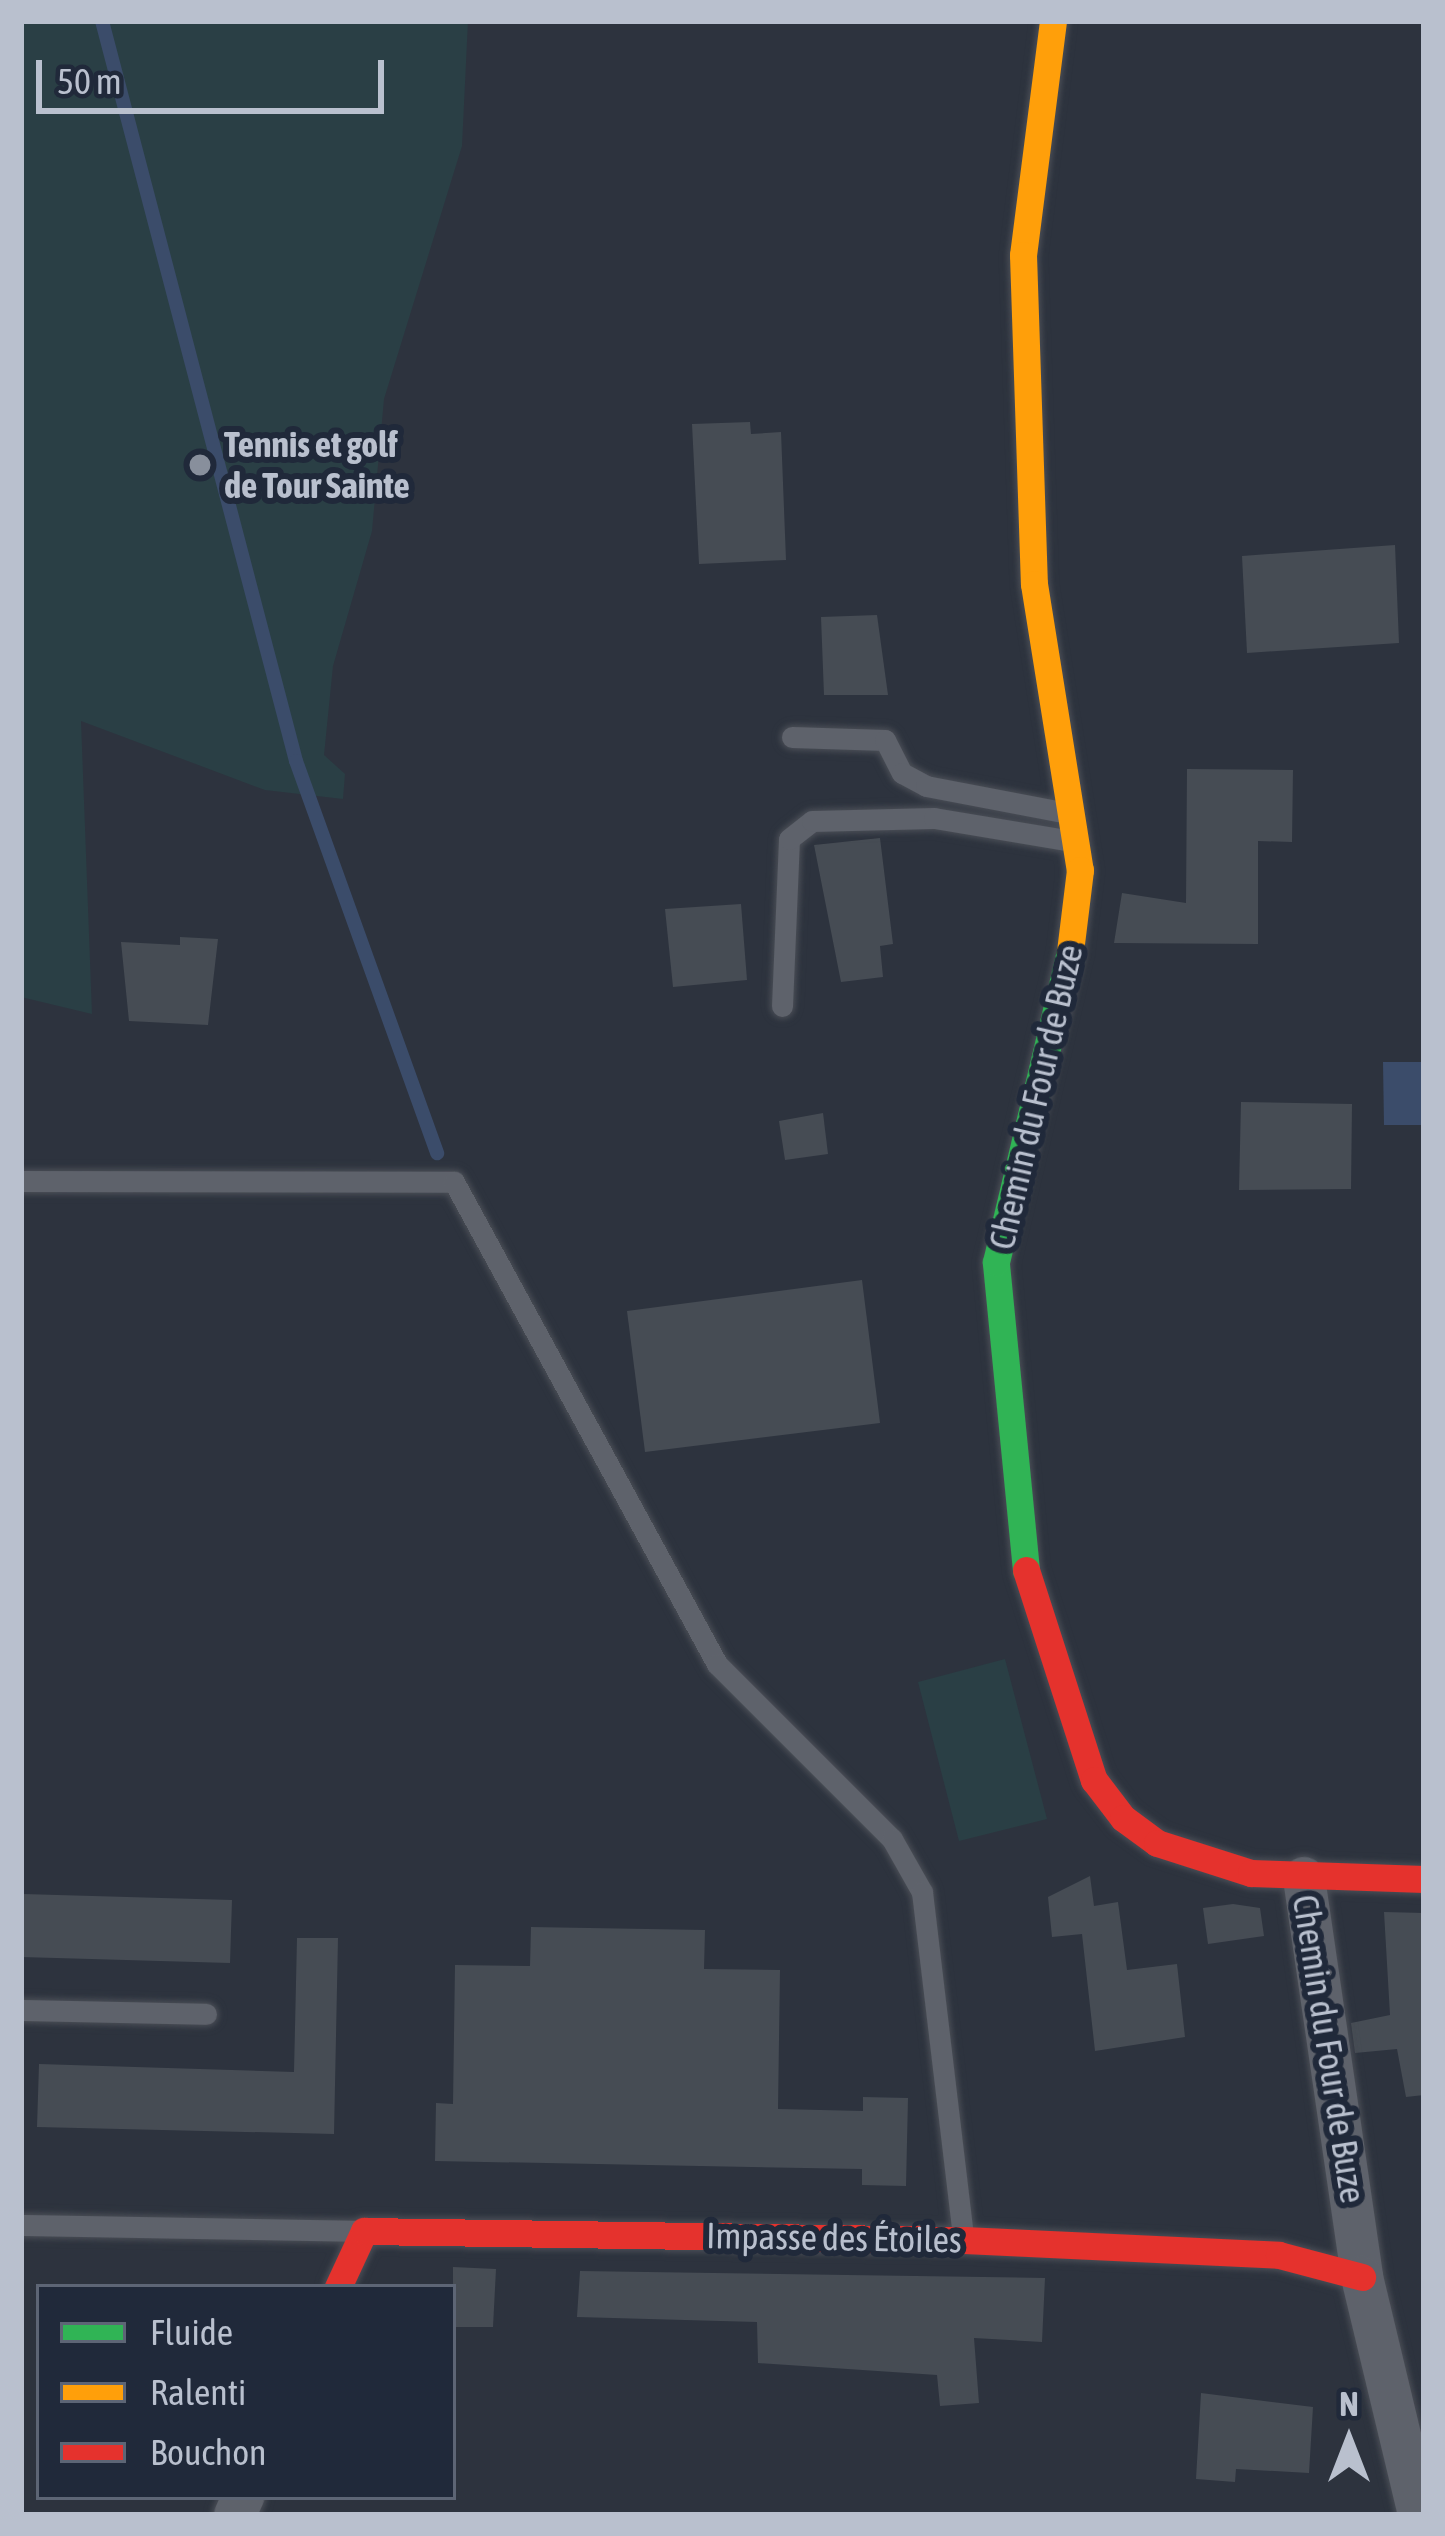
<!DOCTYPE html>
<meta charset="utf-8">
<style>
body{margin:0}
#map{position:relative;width:1445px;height:2536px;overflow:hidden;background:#2d333e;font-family:"Asap Condensed",sans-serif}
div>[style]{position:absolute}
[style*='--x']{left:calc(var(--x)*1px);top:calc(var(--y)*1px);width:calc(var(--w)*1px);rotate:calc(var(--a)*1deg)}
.green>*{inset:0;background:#2a3f45}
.water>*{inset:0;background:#3b4c6a}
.stream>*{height:14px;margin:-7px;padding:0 7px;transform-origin:7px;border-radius:7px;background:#3b4c6a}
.building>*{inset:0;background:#464c54}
.roads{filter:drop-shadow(0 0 3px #4a4e56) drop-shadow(0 0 3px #4a4e56)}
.lane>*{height:21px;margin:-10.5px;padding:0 10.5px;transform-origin:10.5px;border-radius:10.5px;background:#5e626b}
.street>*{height:42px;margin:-21px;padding:0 21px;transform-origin:21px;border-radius:21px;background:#5e626b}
.fast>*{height:27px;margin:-13.5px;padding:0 13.5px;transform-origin:13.5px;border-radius:13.5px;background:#30b455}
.slow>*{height:27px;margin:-13.5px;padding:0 13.5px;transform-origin:13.5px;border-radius:13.5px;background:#ff9f0a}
.jam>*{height:27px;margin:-13.5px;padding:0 13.5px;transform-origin:13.5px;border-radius:13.5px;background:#e5322d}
.dots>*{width:33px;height:33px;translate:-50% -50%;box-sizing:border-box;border:6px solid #20293a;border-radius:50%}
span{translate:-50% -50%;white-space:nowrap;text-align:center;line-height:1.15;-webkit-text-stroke:12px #20293a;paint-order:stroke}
.poi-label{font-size:36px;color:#b9c0ce;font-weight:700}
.left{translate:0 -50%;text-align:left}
.street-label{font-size:36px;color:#b9c0ce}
.frame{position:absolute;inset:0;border:24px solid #b9c0ce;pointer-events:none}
.legend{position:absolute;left:36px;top:2284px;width:420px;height:216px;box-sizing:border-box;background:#20293a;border:3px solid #5d6575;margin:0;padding:15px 21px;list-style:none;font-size:36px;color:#b9c0ce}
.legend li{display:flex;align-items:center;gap:24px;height:60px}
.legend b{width:60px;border:3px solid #5d6575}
.north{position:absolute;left:1289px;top:2380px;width:120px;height:120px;-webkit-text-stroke:9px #20293a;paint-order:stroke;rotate:0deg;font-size:33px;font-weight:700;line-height:48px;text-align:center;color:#b9c0ce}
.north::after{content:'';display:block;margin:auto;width:42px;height:54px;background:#b9c0ce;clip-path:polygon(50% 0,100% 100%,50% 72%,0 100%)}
.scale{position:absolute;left:36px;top:60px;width:348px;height:54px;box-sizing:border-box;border:6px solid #b9c0ce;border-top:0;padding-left:15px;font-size:36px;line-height:42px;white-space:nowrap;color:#b9c0ce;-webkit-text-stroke:9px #20293a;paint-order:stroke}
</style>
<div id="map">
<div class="green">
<i style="clip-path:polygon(21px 21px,468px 21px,462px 146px,384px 399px,372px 531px,333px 666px,324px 755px,345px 774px,343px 799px,265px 790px,81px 721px,92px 1014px,21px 997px)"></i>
<i style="clip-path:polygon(1005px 1659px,1047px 1819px,959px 1841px,918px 1682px)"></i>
</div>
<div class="water">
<i style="clip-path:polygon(1383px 1062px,1424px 1062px,1424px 1125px,1384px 1125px)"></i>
</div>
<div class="stream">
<i style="--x:102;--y:21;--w:765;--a:75.31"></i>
<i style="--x:296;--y:761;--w:417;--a:70.2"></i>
</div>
<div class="building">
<i style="clip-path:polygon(750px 422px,751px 434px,781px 432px,786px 560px,699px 564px,692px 424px)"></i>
<i style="clip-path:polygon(1395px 545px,1399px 643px,1247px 653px,1242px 556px)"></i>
<i style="clip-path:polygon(877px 615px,888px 695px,824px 695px,821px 617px)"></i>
<i style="clip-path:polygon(1187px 769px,1293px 770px,1292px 842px,1258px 841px,1258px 944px,1114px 943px,1122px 893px,1186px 903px)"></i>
<i style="clip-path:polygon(880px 838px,893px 944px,880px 946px,883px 977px,841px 982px,814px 845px)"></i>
<i style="clip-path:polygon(741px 904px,747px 980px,673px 987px,665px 909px)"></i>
<i style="clip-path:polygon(180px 937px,218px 939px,208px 1025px,129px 1021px,121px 942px,180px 945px)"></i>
<i style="clip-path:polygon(1241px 1102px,1352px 1104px,1351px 1189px,1239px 1190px)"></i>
<i style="clip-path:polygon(823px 1113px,828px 1154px,785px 1160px,779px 1121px)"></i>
<i style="clip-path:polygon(862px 1280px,880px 1423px,645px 1452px,627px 1311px)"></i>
<i style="clip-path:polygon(1090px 1876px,1094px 1906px,1118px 1902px,1127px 1970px,1177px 1964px,1185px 2037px,1095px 2051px,1082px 1934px,1052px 1937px,1048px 1897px)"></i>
<i style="clip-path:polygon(23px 1894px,232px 1900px,230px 1963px,21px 1957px)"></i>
<i style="clip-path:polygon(1233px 1904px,1260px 1908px,1264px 1936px,1208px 1944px,1203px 1908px)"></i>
<i style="clip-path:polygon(1384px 1912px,1424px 1913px,1424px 2095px,1406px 2097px,1397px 2049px,1355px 2053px,1351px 2023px,1390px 2015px)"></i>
<i style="clip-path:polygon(531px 1927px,705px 1930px,704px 1969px,780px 1970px,778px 2109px,863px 2111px,863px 2097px,908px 2098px,906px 2186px,862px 2185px,862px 2169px,435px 2161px,436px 2103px,453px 2104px,455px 1965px,530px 1966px)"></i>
<i style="clip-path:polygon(297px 1938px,338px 1938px,334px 2134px,37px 2127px,39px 2064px,294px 2072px)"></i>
<i style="clip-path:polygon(453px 2267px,496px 2269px,493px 2327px,453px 2327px)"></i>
<i style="clip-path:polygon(580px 2271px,1045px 2278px,1042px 2342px,974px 2338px,979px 2403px,940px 2406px,937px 2375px,758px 2363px,757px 2322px,577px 2317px)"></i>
<i style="clip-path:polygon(1201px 2393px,1313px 2407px,1309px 2473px,1236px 2469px,1235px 2482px,1196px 2479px)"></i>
</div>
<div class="roads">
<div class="lane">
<i style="--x:792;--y:737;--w:93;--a:1.8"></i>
<i style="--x:885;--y:740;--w:37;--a:63"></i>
<i style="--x:902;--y:773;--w:27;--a:28"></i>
<i style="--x:926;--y:786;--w:144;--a:10.8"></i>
<i style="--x:782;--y:1006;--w:167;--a:-87.6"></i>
<i style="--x:789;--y:839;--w:29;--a:-38"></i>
<i style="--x:812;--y:821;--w:122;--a:-1.4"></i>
<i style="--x:934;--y:818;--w:139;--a:9.5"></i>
<i style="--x:21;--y:1181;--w:433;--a:0.1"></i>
<i style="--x:454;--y:1182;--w:549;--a:61.38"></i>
<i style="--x:717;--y:1664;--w:247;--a:45"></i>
<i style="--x:892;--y:1839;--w:61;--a:60.5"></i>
<i style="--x:922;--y:1892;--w:345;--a:83.2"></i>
<i style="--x:21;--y:2010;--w:185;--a:1.2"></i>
<i style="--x:21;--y:2225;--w:335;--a:1"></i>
</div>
<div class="street">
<i style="--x:1304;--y:1878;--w:403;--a:81.7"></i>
<i style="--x:1362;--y:2277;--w:245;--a:76.5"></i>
<i style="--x:235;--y:2515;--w:20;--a:-66"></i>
</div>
<div class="fast">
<i style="--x:1026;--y:1570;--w:309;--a:-95.6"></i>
<i style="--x:996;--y:1262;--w:319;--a:-76.6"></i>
</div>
<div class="slow">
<i style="--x:1053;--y:21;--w:236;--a:97.3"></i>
<i style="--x:1023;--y:255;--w:329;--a:88.1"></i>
<i style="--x:1034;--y:584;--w:290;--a:80.9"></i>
<i style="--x:1080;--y:870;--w:83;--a:97"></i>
</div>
<div class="jam">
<i style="--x:1026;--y:1570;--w:221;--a:72.1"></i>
<i style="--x:1094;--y:1780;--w:48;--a:52.7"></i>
<i style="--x:1123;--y:1818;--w:42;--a:36.3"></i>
<i style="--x:1157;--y:1843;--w:99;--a:17.7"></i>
<i style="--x:1251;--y:1873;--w:173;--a:2"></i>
<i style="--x:338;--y:2287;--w:62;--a:-65.1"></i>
<i style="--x:364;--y:2231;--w:600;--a:0.86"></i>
<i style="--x:964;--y:2240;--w:315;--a:2.7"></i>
<i style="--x:1279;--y:2255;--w:86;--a:14.8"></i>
</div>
</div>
<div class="dots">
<i style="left:200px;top:465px;background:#888f9c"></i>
</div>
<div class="poi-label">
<span class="left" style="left:224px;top:465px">Tennis et golf<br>de Tour Sainte</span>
</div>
<div class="street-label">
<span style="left:1036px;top:1097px;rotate:-77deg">Chemin du Four de Buze</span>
<span style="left:1329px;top:2049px;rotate:81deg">Chemin du Four de Buze</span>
<span style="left:834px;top:2238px;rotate:1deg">Impasse des Étoiles</span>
</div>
<div class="frame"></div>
<ul class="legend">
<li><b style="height:15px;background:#30b455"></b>Fluide</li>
<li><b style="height:15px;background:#ff9f0a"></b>Ralenti</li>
<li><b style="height:15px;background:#e5322d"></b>Bouchon</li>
</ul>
<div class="north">N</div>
<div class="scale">50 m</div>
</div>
